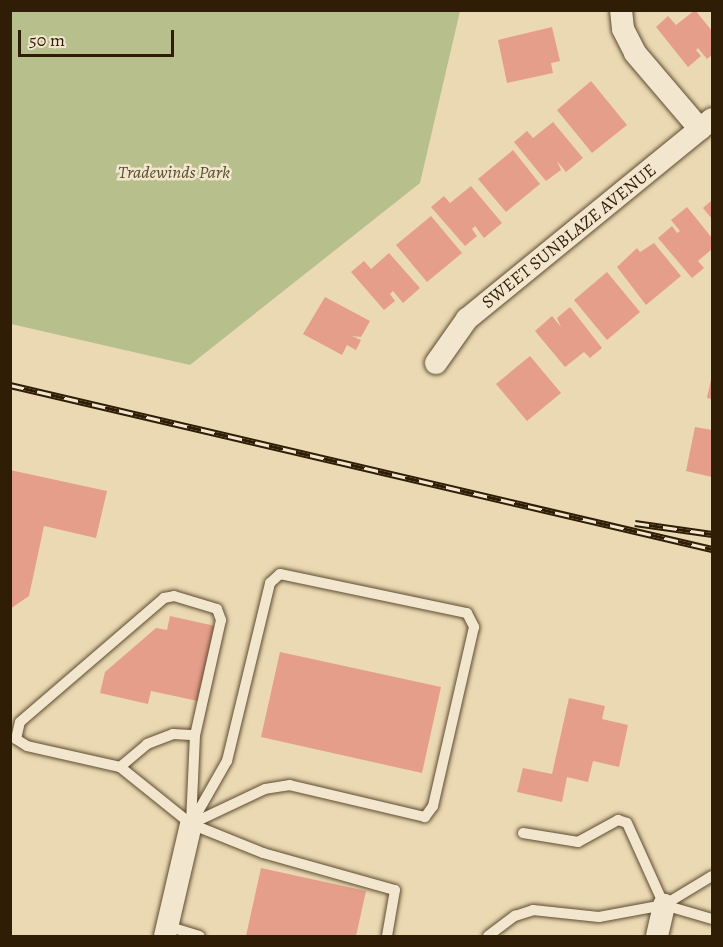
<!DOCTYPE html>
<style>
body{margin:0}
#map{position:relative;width:723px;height:947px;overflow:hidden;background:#ebd9b3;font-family:Alegreya,serif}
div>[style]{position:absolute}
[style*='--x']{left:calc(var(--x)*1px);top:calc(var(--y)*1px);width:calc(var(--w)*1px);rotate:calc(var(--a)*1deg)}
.green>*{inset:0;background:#b7bf8d}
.building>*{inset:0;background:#e59e89}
.roads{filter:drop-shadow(0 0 2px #5e4c31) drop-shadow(0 0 2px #5e4c31)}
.lane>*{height:10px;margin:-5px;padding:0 5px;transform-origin:5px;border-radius:5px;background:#f2e6ce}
.street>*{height:22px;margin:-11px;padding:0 11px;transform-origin:11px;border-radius:11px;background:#f2e6ce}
.rail>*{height:7px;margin-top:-3.5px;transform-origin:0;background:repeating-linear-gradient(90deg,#f2e6ce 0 14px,#2f1d06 0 28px);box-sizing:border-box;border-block:2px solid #2f1d06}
span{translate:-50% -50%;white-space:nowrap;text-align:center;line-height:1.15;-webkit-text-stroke:5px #f2e6ce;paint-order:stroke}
.park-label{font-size:18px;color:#584e2e;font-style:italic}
.street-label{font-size:18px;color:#2f1d06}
.frame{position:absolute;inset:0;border:12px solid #2f1d06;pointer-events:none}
.scale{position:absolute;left:18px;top:30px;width:156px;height:27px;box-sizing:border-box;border:3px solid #2f1d06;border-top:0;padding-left:8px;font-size:18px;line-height:21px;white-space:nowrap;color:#2f1d06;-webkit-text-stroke:4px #f2e6ce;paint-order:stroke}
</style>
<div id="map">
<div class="green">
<i style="clip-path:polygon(11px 10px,460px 10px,460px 11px,420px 183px,190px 365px,11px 324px)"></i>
</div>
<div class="building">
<i style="clip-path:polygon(695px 10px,712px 31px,712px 55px,707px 59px,698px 48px,696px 50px,701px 56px,688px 67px,656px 27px,668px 16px,676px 25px)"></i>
<i style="clip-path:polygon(552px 27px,560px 61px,551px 63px,553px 73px,507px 83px,498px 40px)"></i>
<i style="clip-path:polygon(591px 81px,627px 125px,592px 153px,557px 110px)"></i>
<i style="clip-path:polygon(553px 122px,583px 158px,566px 172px,557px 161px,561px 170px,546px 181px,514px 142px,527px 131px,533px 138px)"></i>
<i style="clip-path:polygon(513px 150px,540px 184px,506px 212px,478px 179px)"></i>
<i style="clip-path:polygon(471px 186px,502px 223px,484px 238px,475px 226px,472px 229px,477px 236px,465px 246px,431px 207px,444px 196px,450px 203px)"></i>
<i style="clip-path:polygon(712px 200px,712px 219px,703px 208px)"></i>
<i style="clip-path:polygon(687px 207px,712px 238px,712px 249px,698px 261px,704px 268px,692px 278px,658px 238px,672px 226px,677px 233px,680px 231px,671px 220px)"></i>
<i style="clip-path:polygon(431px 216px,462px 253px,427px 282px,396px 245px)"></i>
<i style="clip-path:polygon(654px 243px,681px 276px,646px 305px,617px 267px,637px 248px,640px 252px)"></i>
<i style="clip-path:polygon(389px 253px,420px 288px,403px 303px,393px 291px,390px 294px,395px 301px,384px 310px,351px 272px,364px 261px,371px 269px)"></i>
<i style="clip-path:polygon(607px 272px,640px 312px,607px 340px,574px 300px)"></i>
<i style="clip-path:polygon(325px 297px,370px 321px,361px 337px,352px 336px,361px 340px,356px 350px,347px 345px,342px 355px,303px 334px)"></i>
<i style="clip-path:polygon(570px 307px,602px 348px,590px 358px,584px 352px,565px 367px,535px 331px,552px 316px,561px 327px,557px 318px)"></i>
<i style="clip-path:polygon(530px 356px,561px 393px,527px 421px,496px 384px)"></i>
<i style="clip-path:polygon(712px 375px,712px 399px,707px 398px)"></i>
<i style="clip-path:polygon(695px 427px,712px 430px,712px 477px,686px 471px)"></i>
<i style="clip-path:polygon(10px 470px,107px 491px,96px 538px,44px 526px,29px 596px,10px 609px)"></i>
<i style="clip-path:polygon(170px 616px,215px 626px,198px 701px,151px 691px,148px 704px,100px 693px,105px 672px,156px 628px,167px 630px)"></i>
<i style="clip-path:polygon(280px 652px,441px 687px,422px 773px,261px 737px)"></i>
<i style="clip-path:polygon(569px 698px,605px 706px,602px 719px,628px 725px,619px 767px,593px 761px,588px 782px,567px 777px,562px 802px,517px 792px,523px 768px,552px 774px)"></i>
<i style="clip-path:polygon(261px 868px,366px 891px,356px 936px,246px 936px)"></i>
</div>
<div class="roads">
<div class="lane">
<i style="--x:280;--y:574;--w:191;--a:11.8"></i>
<i style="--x:467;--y:613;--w:16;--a:63"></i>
<i style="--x:474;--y:627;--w:184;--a:102.9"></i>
<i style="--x:433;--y:806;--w:14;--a:126"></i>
<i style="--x:425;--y:817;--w:139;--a:-166.7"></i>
<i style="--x:290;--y:785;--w:25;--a:171"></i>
<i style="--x:265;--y:789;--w:82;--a:154.7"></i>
<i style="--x:191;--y:824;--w:73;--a:-60.3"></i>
<i style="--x:227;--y:761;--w:183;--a:-76.4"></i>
<i style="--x:270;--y:583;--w:13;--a:-42"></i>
<i style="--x:120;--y:767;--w:95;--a:-167.3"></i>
<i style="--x:27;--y:746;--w:13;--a:-148"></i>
<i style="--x:16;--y:739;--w:17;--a:-77"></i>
<i style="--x:20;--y:722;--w:190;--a:-40.7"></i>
<i style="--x:164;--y:598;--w:10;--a:-11"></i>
<i style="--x:174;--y:596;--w:45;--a:16.8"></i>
<i style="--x:217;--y:609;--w:12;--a:70"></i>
<i style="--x:221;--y:620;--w:118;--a:102.7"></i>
<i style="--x:195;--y:735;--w:89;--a:92.6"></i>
<i style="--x:191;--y:824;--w:91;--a:-141.2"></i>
<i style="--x:120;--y:767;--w:35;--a:-40"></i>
<i style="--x:147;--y:744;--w:28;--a:-21"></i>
<i style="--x:173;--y:734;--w:22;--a:3"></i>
<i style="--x:191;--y:824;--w:78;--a:21.9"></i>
<i style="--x:263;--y:853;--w:137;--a:15.7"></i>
<i style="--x:395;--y:890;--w:47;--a:99.9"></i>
<i style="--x:523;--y:833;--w:56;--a:9.3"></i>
<i style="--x:578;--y:842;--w:46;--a:-28.8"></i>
<i style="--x:618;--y:820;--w:9;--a:18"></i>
<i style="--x:627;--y:823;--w:90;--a:65.7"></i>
<i style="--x:664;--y:905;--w:50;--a:16.3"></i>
<i style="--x:167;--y:926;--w:34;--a:17"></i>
<i style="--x:488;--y:936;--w:34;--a:-37"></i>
<i style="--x:515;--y:916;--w:19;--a:-18"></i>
<i style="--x:533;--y:910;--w:66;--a:6.1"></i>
<i style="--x:599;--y:917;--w:66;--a:-10.5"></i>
<i style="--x:664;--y:905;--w:56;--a:-31.1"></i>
</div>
<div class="street">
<i style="--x:621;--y:10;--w:19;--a:84"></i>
<i style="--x:623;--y:29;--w:27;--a:63"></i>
<i style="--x:635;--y:53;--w:100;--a:49.5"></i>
<i style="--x:436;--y:363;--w:54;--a:-54.8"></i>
<i style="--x:467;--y:319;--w:316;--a:-39.2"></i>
<i style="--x:165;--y:936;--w:115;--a:-76.9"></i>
<i style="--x:657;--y:936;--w:32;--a:-77"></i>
</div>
</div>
<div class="rail">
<i style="--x:10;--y:385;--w:721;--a:13.15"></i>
<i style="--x:635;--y:523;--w:78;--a:8.1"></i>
</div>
<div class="park-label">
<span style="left:174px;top:172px">Tradewinds Park</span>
</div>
<div class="street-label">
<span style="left:569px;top:236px;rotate:-39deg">SWEET SUNBLAZE AVENUE</span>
</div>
<div class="frame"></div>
<div class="scale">50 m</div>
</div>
